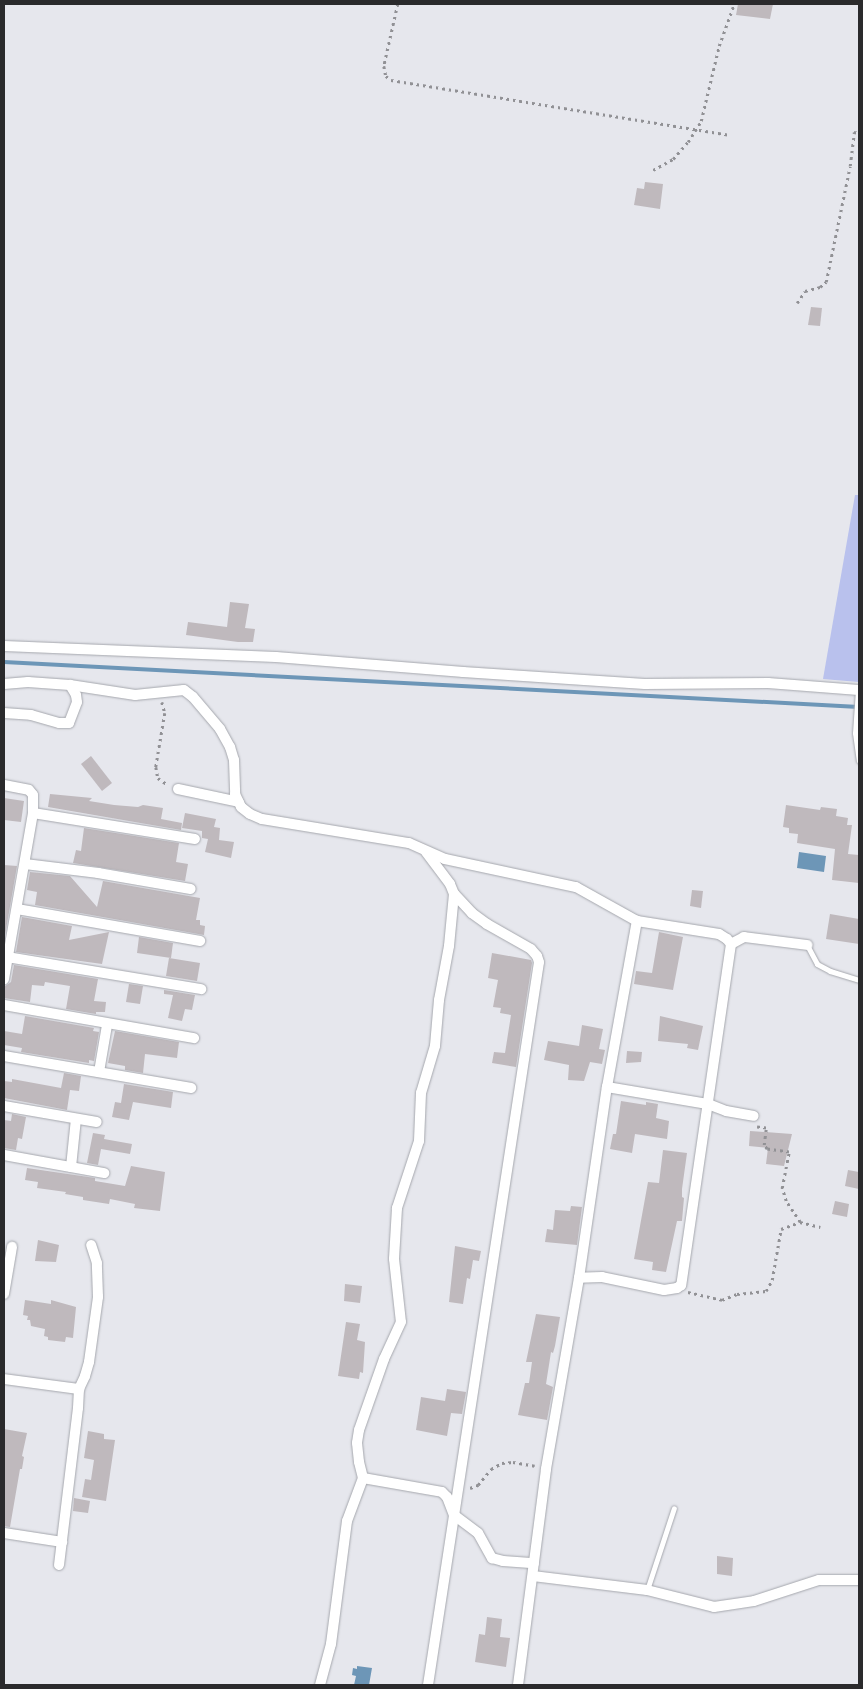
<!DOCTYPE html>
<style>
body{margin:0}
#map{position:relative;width:863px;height:1689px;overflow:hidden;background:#e6e7ed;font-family:Manrope,sans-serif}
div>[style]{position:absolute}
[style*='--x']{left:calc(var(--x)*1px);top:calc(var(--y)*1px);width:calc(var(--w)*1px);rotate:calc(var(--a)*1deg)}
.green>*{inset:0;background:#b9c1ed}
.water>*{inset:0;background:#6d96b7}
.stream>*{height:4px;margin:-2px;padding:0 2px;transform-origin:2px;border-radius:2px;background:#6d96b7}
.building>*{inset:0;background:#bfb9bd}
.path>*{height:2.5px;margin-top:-1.25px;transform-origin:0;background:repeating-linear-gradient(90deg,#919195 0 2.5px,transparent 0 6.5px)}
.roads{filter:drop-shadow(0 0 1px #a5a7ad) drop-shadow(0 0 1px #a5a7ad)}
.lane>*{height:5px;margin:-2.5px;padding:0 2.5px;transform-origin:2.5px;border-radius:2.5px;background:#fff}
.street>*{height:10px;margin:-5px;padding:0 5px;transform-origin:5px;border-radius:5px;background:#fff}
span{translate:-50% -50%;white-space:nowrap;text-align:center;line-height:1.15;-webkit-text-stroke:5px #e6e7ed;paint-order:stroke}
.frame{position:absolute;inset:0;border:5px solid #2a2a2c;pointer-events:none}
</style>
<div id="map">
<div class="green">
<i style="clip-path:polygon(855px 495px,859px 495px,859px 682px,823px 679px)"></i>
</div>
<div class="water">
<i style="clip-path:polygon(799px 852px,826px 856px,824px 872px,797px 868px)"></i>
<i style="clip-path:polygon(357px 1666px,372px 1668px,369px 1685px,354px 1685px,356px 1676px,352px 1675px,353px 1668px,357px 1669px)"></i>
</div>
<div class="stream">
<i style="--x:4;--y:662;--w:856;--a:3.01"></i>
</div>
<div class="building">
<i style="clip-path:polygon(738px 4px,773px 4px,770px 19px,736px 15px)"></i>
<i style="clip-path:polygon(645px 182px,663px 184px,660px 209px,634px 205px,637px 188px,644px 189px)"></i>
<i style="clip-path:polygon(811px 307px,822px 308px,820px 326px,808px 325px)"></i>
<i style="clip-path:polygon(230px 602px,249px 604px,245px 628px,255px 629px,253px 642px,238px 642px,186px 635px,188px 622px,227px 627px)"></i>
<i style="clip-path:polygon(91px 756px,112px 783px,102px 791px,81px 764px)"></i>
<i style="clip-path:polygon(50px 794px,92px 798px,89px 801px,114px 805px,138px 807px,143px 805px,163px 808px,161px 819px,182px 823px,181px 830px,48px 807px)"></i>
<i style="clip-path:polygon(4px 798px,24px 801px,21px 822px,4px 820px)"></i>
<i style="clip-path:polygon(786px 805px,820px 810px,821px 807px,837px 809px,836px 816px,848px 818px,847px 825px,852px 825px,848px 854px,859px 855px,859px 883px,832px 880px,835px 849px,797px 843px,798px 834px,789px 833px,789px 828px,783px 827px)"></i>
<i style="clip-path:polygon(185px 813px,216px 819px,214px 827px,220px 828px,219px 840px,234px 842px,231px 858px,205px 852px,208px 839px,202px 838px,202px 831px,182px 828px)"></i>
<i style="clip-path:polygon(84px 828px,179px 843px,176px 862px,188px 864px,185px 881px,73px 863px,76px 850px,81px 851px)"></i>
<i style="clip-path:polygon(4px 865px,17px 866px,4px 941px)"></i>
<i style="clip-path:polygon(30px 872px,70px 876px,97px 907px,103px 881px,200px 898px,196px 920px,200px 920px,200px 925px,205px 926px,204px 935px,35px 905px,37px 892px,27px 890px)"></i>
<i style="clip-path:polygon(692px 890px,703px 891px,701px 908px,690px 906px)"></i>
<i style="clip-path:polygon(830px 914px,859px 919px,859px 944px,826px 939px)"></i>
<i style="clip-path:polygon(22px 917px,72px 926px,69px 940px,109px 932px,102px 964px,16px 952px)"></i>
<i style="clip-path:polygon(659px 932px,683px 937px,673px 990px,634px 984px,636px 971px,652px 973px)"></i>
<i style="clip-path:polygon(139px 937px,173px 943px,171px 958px,137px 953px)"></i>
<i style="clip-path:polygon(492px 953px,531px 960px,532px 963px,516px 1067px,492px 1063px,494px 1052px,505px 1053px,511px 1015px,500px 1013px,501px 1008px,493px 1007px,498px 980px,488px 978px)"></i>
<i style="clip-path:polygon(169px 958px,200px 963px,197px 981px,166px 976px)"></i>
<i style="clip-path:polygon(14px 965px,98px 979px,94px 1001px,106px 1002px,105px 1012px,96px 1012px,96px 1014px,66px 1009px,70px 986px,45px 982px,44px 986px,32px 985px,30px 1002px,4px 998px,4px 987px,11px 982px)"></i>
<i style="clip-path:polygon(129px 984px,143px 986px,140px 1004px,126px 1002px)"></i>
<i style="clip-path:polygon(164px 990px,195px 995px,192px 1010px,185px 1009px,182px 1021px,168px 1018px,173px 995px,164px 994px)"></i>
<i style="clip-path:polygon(25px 1016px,94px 1028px,93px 1031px,99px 1032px,94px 1061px,89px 1060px,89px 1063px,21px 1052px,22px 1048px,4px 1045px,4px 1031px,22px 1034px)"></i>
<i style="clip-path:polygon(660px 1016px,703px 1026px,698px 1050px,687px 1048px,688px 1044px,658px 1041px)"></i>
<i style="clip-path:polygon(582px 1025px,603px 1029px,599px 1049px,605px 1050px,602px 1064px,590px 1062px,584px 1081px,568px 1080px,569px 1065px,544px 1060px,548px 1041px,579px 1046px)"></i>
<i style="clip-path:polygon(115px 1031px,179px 1042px,177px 1058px,145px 1054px,143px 1073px,125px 1070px,125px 1066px,108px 1063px)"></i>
<i style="clip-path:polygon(627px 1051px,642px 1052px,641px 1062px,626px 1063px)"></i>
<i style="clip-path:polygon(64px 1073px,81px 1076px,79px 1091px,70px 1090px,67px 1110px,4px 1098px,4px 1081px,12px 1082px,12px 1079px,61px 1088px)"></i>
<i style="clip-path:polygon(124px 1084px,173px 1092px,171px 1108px,133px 1102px,129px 1120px,112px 1117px,115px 1102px,121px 1103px)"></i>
<i style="clip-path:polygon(621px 1101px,646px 1105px,646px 1102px,658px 1104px,656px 1118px,669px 1121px,667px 1139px,635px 1134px,632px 1153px,610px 1149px,613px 1134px,616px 1134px)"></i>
<i style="clip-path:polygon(12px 1114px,26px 1117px,22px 1139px,18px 1138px,16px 1150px,4px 1148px,4px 1120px,11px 1121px)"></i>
<i style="clip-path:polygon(750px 1131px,792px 1134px,784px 1166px,766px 1164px,768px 1148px,749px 1146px)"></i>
<i style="clip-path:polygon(93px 1133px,105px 1135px,104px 1139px,132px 1144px,130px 1154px,101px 1149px,98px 1165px,87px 1163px)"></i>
<i style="clip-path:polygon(663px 1150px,687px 1153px,682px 1189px,682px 1197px,684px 1198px,682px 1221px,677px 1221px,666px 1272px,652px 1270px,653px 1262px,634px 1259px,648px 1182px,659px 1183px)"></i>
<i style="clip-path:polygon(131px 1166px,165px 1172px,160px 1211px,134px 1208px,135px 1204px,110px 1199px,109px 1204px,83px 1200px,83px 1197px,65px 1194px,66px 1192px,37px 1188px,38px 1182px,25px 1180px,27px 1168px,95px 1178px,95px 1181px,125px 1186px)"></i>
<i style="clip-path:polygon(848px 1170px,859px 1172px,859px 1189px,845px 1186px)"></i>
<i style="clip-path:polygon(835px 1201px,849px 1204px,847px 1217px,832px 1214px)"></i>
<i style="clip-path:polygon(571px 1206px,582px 1207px,577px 1245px,545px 1242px,547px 1229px,553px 1230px,555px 1210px,570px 1211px)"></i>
<i style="clip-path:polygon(38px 1240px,59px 1245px,56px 1262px,35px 1261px)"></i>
<i style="clip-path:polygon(455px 1246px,481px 1251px,479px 1261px,473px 1260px,470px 1279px,467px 1278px,463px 1304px,449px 1302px)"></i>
<i style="clip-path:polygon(345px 1284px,362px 1286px,360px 1303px,344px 1301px)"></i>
<i style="clip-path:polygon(25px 1300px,51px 1304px,51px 1300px,76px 1307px,73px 1338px,66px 1337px,65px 1342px,48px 1340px,48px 1337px,44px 1336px,45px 1329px,31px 1326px,30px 1320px,27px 1320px,28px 1316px,23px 1315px)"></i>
<i style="clip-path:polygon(536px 1314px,560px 1317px,555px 1346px,553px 1353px,551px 1352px,546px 1384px,553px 1387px,547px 1420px,518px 1415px,525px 1383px,529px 1383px,532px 1362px,526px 1362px)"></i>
<i style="clip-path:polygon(346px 1322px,360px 1324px,357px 1340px,365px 1342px,363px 1373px,360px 1372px,359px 1379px,338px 1376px)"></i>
<i style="clip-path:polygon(447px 1389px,466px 1392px,462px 1414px,451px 1413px,447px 1436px,416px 1430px,421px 1397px,445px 1401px)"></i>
<i style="clip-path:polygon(4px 1429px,27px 1433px,22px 1456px,24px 1457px,22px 1469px,20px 1469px,10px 1527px,4px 1526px)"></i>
<i style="clip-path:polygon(88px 1431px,104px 1434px,104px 1439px,115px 1440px,106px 1501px,82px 1497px,85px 1479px,91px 1480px,94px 1460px,84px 1458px)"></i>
<i style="clip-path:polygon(74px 1498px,90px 1501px,88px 1513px,73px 1511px)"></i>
<i style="clip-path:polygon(717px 1556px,733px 1558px,732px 1576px,717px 1574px)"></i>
<i style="clip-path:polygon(487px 1617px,502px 1619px,500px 1637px,510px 1638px,506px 1667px,475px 1662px,479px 1634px,485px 1635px)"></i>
</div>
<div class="path">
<i style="--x:398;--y:4;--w:64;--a:102.7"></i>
<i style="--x:384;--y:66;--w:10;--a:79"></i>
<i style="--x:386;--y:76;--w:6;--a:39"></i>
<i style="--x:391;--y:80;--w:344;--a:9.2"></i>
<i style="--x:653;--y:170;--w:23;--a:-29"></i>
<i style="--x:673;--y:159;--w:23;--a:-49"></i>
<i style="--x:688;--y:142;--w:25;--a:-58"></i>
<i style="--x:701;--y:121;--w:77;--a:-76.5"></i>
<i style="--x:719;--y:46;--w:45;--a:-70.3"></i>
<i style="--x:797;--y:303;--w:14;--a:-56"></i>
<i style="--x:805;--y:291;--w:16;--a:-15"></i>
<i style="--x:820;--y:287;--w:8;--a:-40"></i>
<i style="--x:826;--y:282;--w:118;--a:-78.3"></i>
<i style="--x:850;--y:166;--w:34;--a:-83"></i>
<i style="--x:854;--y:132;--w:5;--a:11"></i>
<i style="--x:162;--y:702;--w:11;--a:75"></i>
<i style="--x:165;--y:713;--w:55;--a:99.5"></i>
<i style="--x:156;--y:767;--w:11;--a:80"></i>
<i style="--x:158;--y:778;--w:12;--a:35"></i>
<i style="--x:800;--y:1222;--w:21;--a:14"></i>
<i style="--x:688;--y:1292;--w:35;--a:13"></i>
<i style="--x:722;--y:1300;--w:16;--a:-22"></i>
<i style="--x:737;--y:1294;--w:29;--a:-6"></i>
<i style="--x:766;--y:1291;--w:13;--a:-61"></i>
<i style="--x:772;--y:1280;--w:52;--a:-80"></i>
<i style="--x:781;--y:1229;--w:20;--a:-20"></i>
<i style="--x:800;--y:1222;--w:25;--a:-124"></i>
<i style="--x:786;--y:1201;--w:14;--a:-107"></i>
<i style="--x:782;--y:1188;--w:37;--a:-79"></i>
<i style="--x:789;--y:1152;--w:22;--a:-172"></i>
<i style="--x:767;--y:1149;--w:5;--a:-127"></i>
<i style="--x:764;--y:1145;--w:17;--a:-83"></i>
<i style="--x:766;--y:1128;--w:9;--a:-174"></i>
<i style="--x:470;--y:1488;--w:9;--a:-21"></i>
<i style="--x:478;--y:1485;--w:21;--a:-51"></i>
<i style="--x:491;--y:1469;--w:13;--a:-29"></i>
<i style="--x:502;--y:1463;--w:11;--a:-5"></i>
<i style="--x:513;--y:1462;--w:22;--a:10"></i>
</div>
<div class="roads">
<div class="lane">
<i style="--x:858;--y:690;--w:43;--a:94"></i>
<i style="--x:855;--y:733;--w:28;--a:82"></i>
<i style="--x:807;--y:945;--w:21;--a:62"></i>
<i style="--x:817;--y:964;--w:15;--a:28"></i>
<i style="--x:830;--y:971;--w:30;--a:17"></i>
<i style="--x:647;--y:1590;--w:86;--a:-71.8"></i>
</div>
<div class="street">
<i style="--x:4;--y:646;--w:272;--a:2.3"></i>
<i style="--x:276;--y:657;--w:188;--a:4.6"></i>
<i style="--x:463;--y:672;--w:182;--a:3.8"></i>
<i style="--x:645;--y:684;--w:123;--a:-0.5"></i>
<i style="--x:768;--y:683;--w:91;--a:4.4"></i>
<i style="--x:4;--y:684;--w:24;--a:-5"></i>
<i style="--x:28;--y:682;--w:42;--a:4.1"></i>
<i style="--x:70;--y:685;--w:66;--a:8.7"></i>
<i style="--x:135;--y:695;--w:49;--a:-5.8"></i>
<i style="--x:184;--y:690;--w:11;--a:38"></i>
<i style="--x:193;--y:697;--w:42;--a:49.8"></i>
<i style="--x:220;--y:729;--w:21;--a:61"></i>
<i style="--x:230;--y:747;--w:14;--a:73"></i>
<i style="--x:234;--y:760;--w:34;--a:88"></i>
<i style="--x:235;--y:794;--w:14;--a:65"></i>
<i style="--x:241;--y:807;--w:11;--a:38"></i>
<i style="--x:250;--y:814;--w:13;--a:23"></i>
<i style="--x:262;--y:819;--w:149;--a:9.3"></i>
<i style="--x:409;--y:843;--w:39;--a:24"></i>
<i style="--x:445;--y:859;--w:134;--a:12.1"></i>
<i style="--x:576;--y:887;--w:70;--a:29.1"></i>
<i style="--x:637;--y:921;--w:83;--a:9"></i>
<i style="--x:719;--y:934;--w:9;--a:32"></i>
<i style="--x:727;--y:939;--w:6;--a:51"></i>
<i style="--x:731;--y:944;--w:345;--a:98.3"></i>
<i style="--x:681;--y:1285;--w:5;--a:143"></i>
<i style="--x:677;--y:1288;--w:13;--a:171"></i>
<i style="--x:664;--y:1290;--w:63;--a:-168.2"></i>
<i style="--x:602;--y:1277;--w:23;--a:178"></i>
<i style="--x:4;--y:713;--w:27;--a:4"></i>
<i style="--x:31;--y:715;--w:29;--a:16"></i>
<i style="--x:59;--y:723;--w:10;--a:0"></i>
<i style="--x:69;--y:723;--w:22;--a:-69"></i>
<i style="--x:77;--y:702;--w:7;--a:-98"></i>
<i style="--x:76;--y:695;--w:12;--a:-121"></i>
<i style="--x:4;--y:785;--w:25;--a:11"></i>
<i style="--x:29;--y:790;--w:6;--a:51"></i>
<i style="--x:33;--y:795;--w:18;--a:90"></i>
<i style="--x:33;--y:813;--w:169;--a:99.9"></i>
<i style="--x:178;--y:789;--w:62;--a:12"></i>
<i style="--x:33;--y:813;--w:164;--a:9.1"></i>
<i style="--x:426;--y:852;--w:40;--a:53"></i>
<i style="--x:450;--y:884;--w:11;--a:68"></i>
<i style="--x:454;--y:894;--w:52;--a:95.5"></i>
<i style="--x:449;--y:946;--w:55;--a:100.5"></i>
<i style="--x:439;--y:1000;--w:46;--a:95"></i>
<i style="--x:435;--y:1046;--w:49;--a:106.6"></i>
<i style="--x:421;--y:1093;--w:48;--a:92.4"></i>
<i style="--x:419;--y:1141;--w:71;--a:108.2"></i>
<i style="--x:397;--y:1208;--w:51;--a:93.4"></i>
<i style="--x:394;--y:1259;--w:63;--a:83.7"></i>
<i style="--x:401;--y:1322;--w:41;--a:114.7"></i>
<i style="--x:384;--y:1359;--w:75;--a:109.4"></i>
<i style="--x:359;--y:1430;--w:13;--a:99"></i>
<i style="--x:357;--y:1443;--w:19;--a:84"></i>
<i style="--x:359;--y:1462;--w:16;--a:76"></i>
<i style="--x:363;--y:1478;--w:80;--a:10"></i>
<i style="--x:442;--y:1492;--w:7;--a:45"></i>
<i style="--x:447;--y:1497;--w:19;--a:69"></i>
<i style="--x:454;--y:1515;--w:30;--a:37"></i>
<i style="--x:478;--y:1533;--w:29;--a:61"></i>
<i style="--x:492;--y:1558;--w:11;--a:15"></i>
<i style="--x:503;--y:1561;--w:31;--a:4"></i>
<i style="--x:25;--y:864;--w:74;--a:7"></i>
<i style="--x:98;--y:873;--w:94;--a:9.8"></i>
<i style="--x:17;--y:909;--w:186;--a:9.9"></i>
<i style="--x:731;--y:944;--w:15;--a:-28"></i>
<i style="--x:744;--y:937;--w:64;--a:7.2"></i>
<i style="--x:7;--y:957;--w:197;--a:9.4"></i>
<i style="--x:4;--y:1005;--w:193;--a:9.9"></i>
<i style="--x:4;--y:1056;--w:190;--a:9.7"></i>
<i style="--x:99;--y:1072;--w:48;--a:-80.3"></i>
<i style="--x:607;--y:1087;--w:102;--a:9.6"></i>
<i style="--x:708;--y:1104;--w:19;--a:21"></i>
<i style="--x:726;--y:1111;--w:28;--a:10"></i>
<i style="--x:4;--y:1106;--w:94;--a:9.8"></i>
<i style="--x:4;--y:1155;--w:102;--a:10.2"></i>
<i style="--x:71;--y:1167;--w:48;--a:-84.1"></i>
<i style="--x:4;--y:1294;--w:48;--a:-80.3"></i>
<i style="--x:4;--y:1379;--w:76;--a:7.6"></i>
<i style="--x:4;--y:1533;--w:59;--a:8.8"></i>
<i style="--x:59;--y:1565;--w:158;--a:-83.1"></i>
<i style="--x:78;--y:1408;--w:19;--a:-87"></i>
<i style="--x:79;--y:1389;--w:14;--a:-65"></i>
<i style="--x:85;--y:1376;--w:15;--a:-74"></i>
<i style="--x:89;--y:1362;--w:66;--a:-82.1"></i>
<i style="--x:98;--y:1297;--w:34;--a:-92"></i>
<i style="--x:97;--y:1263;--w:19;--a:-108"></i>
<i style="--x:533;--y:1576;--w:115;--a:7"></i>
<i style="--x:647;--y:1590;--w:69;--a:14.2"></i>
<i style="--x:714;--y:1607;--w:40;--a:-8.5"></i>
<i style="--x:754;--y:1601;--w:68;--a:-17.9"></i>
<i style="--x:819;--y:1580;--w:40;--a:0"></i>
<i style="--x:320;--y:1685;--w:42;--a:-75"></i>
<i style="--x:331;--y:1644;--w:124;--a:-82.6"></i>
<i style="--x:347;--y:1521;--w:46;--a:-69.6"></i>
<i style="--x:428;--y:1685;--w:731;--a:-81.27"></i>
<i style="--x:539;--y:962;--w:6;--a:-108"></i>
<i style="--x:537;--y:956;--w:9;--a:-131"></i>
<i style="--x:531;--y:949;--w:51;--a:-150.4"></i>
<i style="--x:487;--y:924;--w:19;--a:-144"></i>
<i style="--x:472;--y:913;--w:26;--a:-133"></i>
<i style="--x:518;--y:1685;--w:218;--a:-82.6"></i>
<i style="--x:546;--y:1469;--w:194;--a:-80.2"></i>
<i style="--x:579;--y:1278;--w:193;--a:-81.7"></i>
<i style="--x:607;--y:1087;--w:169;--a:-79.8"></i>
</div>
</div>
<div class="frame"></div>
</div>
